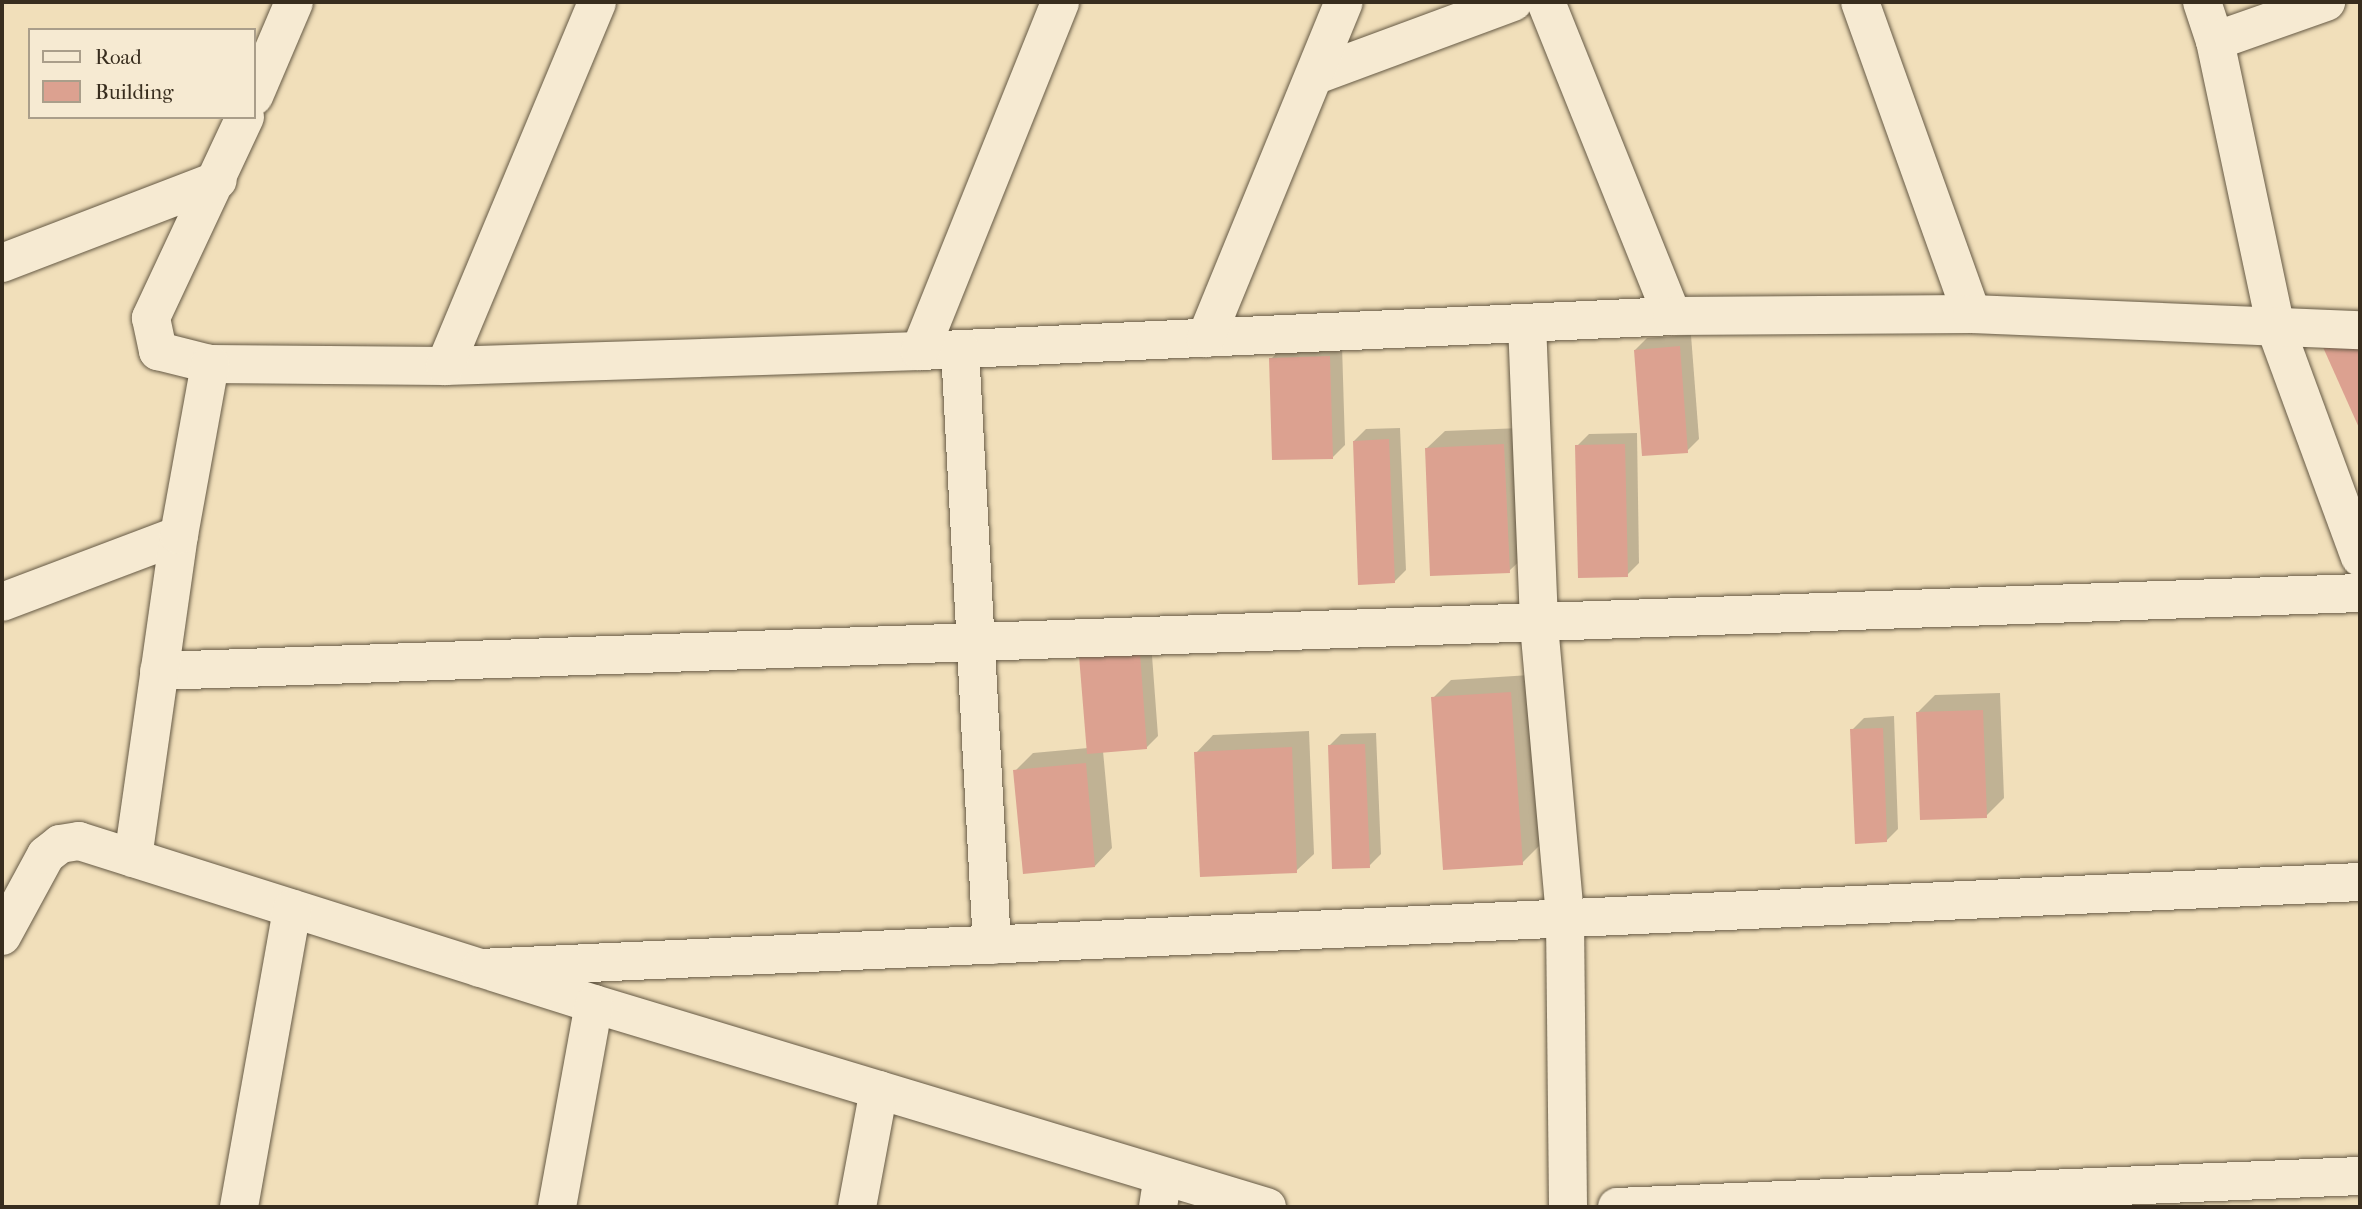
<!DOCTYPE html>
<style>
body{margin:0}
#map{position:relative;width:2362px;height:1209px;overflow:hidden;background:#f1dfba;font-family:"IM FELL French Canon",serif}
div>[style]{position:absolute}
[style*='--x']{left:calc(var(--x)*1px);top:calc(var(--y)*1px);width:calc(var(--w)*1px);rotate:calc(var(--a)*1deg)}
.shadow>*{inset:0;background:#0003}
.building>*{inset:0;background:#dca190}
.roads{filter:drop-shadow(0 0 2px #665a45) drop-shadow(0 0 2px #665a45)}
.street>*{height:38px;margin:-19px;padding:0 19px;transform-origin:19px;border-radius:19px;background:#f6ead2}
span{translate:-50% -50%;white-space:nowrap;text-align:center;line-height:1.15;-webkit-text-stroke:5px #f6ead2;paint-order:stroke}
.frame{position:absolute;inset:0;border:4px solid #382d1e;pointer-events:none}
.legend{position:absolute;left:28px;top:28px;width:228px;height:91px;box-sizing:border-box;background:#f6ead2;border:2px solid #aa9e8a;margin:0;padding:9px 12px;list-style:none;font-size:21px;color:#382d1e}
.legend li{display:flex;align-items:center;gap:14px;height:35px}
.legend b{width:35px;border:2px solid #aa9e8a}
</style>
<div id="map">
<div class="shadow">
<i style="clip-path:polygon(1691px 335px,1699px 439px,1687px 451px,1635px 350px,1647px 338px)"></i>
<i style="clip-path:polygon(1342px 345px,1345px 445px,1333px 457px,1271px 359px,1283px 347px)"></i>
<i style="clip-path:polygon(1400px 428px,1406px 570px,1394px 582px,1354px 441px,1366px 429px)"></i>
<i style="clip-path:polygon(1521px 428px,1527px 554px,1509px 571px,1427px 448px,1445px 431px)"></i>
<i style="clip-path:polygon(1637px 433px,1639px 563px,1627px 575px,1577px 446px,1589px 434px)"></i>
<i style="clip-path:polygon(1151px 642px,1158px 736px,1146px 748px,1103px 751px,1112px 848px,1095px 866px,1015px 771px,1033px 753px,1088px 748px,1081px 657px)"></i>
<i style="clip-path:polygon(1528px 675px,1540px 845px,1522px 863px,1433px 698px,1451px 680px)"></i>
<i style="clip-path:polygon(2000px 693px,2004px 798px,1986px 816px,1917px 713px,1935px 695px)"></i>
<i style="clip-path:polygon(1894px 716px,1898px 829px,1886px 841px,1852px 730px,1864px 718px)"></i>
<i style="clip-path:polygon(1309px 731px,1314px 854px,1296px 871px,1196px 753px,1213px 735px)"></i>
<i style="clip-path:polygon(1376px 733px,1381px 854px,1369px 866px,1329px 746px,1341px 734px)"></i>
</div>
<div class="building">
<i style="clip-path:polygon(2360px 328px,2360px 430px,2322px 345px)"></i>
<i style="clip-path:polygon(1680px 346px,1688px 453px,1642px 456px,1634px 350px)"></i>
<i style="clip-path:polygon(1330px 356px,1333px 459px,1272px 460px,1269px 358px)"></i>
<i style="clip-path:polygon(1389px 439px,1395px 583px,1358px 585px,1353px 441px)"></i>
<i style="clip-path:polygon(1504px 444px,1510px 573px,1430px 576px,1425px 448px)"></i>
<i style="clip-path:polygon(1625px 444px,1628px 577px,1578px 578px,1575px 445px)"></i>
<i style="clip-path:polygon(1140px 653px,1147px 749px,1087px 754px,1079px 656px)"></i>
<i style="clip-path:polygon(1511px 692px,1523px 865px,1443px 870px,1431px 697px)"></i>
<i style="clip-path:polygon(1983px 710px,1987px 818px,1920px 820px,1916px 712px)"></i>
<i style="clip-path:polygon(1883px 728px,1887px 842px,1855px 844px,1850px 729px)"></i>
<i style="clip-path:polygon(1365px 744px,1370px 868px,1332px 869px,1328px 745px)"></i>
<i style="clip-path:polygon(1292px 747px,1297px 873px,1200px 877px,1194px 752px)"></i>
<i style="clip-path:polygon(1086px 763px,1095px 867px,1023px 874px,1013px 770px)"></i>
</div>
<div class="roads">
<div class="street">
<i style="--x:1546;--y:2;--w:338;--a:68.1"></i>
<i style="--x:1860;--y:2;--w:331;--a:70.3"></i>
<i style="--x:2202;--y:2;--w:41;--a:71.6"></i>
<i style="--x:2215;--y:41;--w:294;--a:78"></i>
<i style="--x:2276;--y:329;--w:243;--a:69.8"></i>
<i style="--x:2215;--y:41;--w:118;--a:-19.4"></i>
<i style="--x:1316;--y:75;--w:210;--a:-20.3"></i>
<i style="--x:254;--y:96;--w:102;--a:-66.9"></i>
<i style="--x:245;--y:117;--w:222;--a:115.1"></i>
<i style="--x:151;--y:318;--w:34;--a:78"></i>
<i style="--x:158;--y:351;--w:54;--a:14"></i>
<i style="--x:210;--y:364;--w:235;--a:0.5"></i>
<i style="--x:445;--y:366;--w:475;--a:-1.8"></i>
<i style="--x:920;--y:351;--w:753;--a:-2.66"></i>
<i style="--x:1672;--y:316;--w:300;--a:-0.4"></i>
<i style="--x:1972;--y:314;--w:388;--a:2.4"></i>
<i style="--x:2;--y:263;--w:231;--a:-21"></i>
<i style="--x:1527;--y:323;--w:302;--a:87.7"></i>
<i style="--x:1539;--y:625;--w:295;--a:84.9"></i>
<i style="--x:1565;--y:919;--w:288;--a:89.4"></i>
<i style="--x:1206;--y:338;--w:363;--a:-67.7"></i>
<i style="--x:960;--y:349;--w:597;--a:86.93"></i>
<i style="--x:920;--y:351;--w:376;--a:-68.1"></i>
<i style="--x:445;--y:366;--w:394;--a:-67.3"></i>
<i style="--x:2;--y:602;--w:189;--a:-20.7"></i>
<i style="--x:159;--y:671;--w:2202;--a:-2.03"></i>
<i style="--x:133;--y:858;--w:326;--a:-81.9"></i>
<i style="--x:179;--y:535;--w:174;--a:-79.7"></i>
<i style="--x:2;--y:936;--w:92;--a:-61.5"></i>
<i style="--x:46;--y:855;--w:18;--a:-38"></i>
<i style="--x:60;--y:844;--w:19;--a:-9"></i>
<i style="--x:79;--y:841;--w:540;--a:17.56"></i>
<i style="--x:594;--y:1004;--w:703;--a:16.79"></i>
<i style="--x:480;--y:968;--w:1882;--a:-2.62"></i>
<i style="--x:239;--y:1207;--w:303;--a:-79.9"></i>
<i style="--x:557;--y:1207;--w:206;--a:-79.7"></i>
<i style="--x:857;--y:1207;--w:119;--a:-79.4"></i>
<i style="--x:1158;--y:1207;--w:31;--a:-81"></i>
<i style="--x:1617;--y:1207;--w:744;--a:-2.39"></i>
</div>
</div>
<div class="frame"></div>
<ul class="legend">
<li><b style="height:9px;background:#f6ead2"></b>Road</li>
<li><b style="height:19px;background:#dca190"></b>Building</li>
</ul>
</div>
